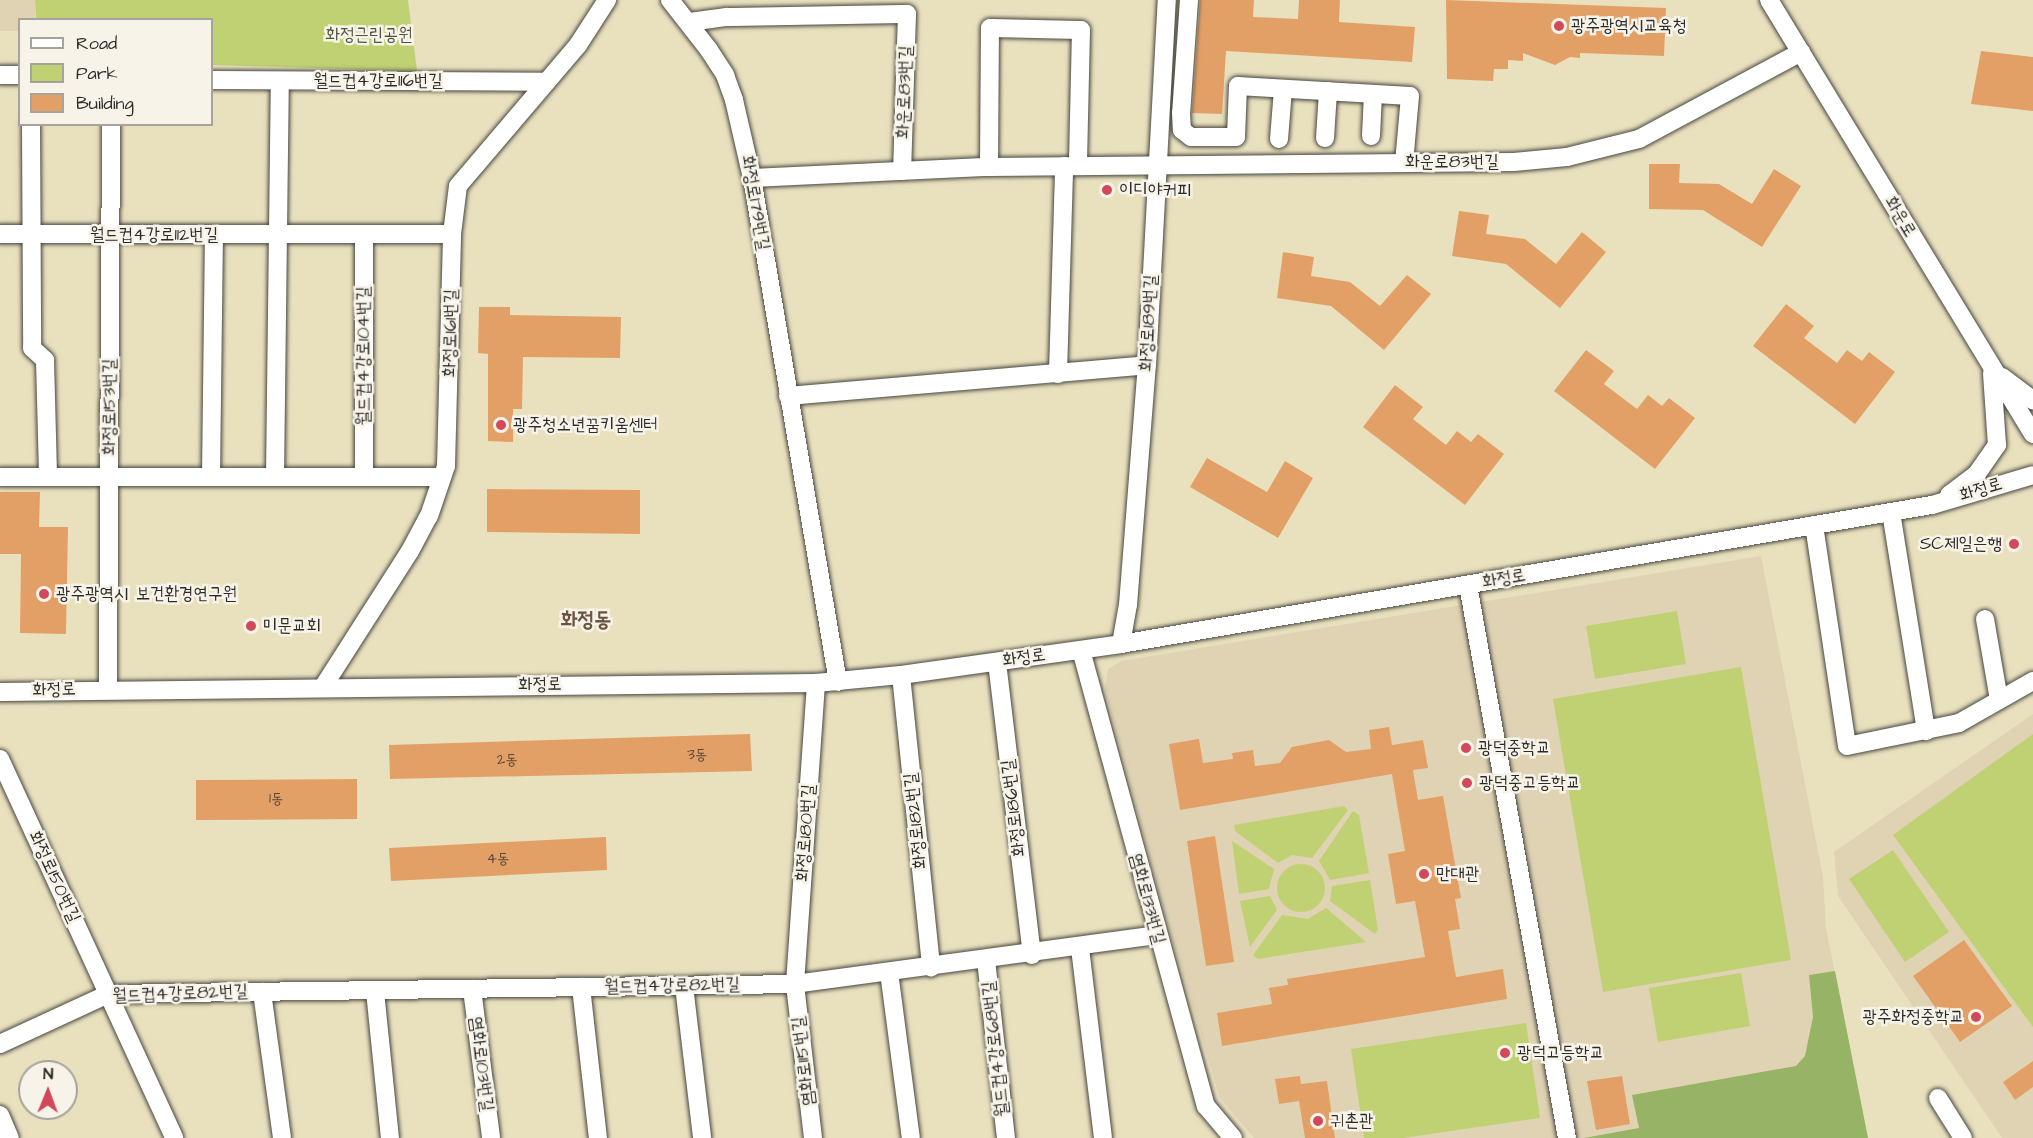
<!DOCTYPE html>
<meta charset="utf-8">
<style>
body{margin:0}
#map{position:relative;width:2033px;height:1138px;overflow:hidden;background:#e9e1be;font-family:"Architects Daughter","Poor Story",sans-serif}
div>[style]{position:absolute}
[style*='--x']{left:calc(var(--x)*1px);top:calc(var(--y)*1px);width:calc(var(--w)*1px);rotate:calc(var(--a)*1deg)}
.built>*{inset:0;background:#dfd3b4}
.green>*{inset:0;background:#bfd173}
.round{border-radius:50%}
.forest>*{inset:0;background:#97b365}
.building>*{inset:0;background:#e3a066}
.roads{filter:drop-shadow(0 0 2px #484641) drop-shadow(0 0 2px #484641)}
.minor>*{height:18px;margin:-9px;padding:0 9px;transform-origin:9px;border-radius:9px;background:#fff}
.dots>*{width:16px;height:16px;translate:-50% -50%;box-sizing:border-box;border:3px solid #f7f3e8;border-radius:50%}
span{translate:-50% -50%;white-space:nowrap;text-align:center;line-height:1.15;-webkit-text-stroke:5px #f7f3e8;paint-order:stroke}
.number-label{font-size:15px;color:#59483a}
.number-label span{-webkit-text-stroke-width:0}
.poi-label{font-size:18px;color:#2b2b2b}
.left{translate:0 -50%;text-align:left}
.right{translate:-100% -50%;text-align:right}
.park-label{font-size:18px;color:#50543d}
.street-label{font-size:18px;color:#2b2b2b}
.quarter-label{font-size:21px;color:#6b5440;font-weight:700}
.legend{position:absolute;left:18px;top:18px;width:195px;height:108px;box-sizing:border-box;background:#f7f3e8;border:2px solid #a5a39c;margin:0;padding:8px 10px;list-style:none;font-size:18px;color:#2b2b2b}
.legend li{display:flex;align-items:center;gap:12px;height:30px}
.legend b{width:30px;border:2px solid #a5a39c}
.north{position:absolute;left:18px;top:1060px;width:60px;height:60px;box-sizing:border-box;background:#f7f3e8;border:2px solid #a5a39c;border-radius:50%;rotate:1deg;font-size:16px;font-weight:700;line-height:24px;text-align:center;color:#2b2b2b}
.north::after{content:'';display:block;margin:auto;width:21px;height:27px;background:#d1495b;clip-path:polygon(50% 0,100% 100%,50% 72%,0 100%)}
</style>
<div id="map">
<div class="built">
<i style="clip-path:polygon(0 0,35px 0,35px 18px,20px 20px,19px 31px,0 31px)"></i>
<i style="clip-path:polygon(1761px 556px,1823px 877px,1826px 928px,1868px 1138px,1254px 1138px,1220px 1098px,1165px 915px,1105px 689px,1108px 669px,1121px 661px)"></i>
<i style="clip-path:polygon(2033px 714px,2033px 1138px,2002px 1138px,1838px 896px,1834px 852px)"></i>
</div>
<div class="green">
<i style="clip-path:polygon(35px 0,408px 0,417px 71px,212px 65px,212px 20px,36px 19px)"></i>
<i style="clip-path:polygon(1677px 611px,1686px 664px,1595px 679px,1586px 626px)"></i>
<i style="clip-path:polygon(1741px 667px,1791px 960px,1603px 992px,1553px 699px)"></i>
<i style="clip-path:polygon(2033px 734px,2033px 1027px,1893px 835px)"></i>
<i style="clip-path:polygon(1344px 806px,1348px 810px,1312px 858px,1292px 855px,1278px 863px,1235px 831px,1234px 825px)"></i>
<i style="clip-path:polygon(1353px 811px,1359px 815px,1369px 873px,1330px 880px,1319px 861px)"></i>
<i style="clip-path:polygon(1232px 841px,1274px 869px,1269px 889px,1239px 894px)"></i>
<i style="clip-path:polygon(1893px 850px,1949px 932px,1905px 962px,1849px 879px)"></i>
<i class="round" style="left:1277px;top:864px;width:48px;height:48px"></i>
<i style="clip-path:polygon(1370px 880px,1378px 930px,1375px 934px,1330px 901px,1332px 886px)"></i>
<i style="clip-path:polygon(1270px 896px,1277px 910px,1250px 947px,1240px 901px)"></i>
<i style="clip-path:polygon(1326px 908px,1366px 942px,1258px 959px,1253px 955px,1282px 915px,1308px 919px)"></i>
<i style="clip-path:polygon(1741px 973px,1750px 1026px,1658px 1042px,1649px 988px)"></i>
<i style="clip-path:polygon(1526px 1023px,1540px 1118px,1403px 1138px,1364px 1138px,1351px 1049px)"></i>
</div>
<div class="forest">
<i style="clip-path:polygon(1835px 971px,1868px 1138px,1584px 1138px,1639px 1128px,1632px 1095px,1796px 1066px,1805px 1056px,1813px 1017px,1809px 975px)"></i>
</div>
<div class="building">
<i style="clip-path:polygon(1200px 0,1254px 0,1253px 17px,1298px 19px,1299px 0,1340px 0,1339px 22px,1415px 27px,1412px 62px,1226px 51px,1222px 114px,1192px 113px)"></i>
<i style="clip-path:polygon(1446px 0,1666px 8px,1664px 56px,1580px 53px,1580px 58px,1570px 57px,1555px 65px,1523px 53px,1523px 61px,1508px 60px,1508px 69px,1494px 69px,1493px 81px,1447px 79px)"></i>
<i style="clip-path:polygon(1981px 51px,2033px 57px,2033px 111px,1971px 104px)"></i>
<i style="clip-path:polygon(1649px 164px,1680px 164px,1679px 183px,1719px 184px,1752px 204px,1774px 169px,1801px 186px,1762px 247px,1703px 210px,1649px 209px)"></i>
<i style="clip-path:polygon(1459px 211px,1489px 215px,1486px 234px,1525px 239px,1556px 264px,1582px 232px,1606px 252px,1560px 308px,1506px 264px,1452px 256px)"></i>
<i style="clip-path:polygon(1283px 252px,1314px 257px,1311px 276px,1350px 282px,1380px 306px,1407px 275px,1431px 294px,1384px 350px,1331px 306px,1277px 298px)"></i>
<i style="clip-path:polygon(1786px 304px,1814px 326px,1804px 338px,1837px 363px,1847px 350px,1862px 361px,1869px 352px,1895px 372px,1855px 424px,1753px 346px)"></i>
<i style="clip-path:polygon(479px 307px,510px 307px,510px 315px,621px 317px,620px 358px,523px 357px,522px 409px,513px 409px,513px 442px,488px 441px,488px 354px,478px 353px)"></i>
<i style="clip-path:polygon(1586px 350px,1614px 371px,1604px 384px,1637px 409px,1648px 395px,1662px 406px,1669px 398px,1695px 418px,1655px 469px,1554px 391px)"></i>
<i style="clip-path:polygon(1395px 385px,1423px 407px,1413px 419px,1446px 445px,1457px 431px,1471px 442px,1478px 434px,1504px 454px,1465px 505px,1363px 427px)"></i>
<i style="clip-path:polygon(1207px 458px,1267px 492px,1285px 461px,1313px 478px,1278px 538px,1190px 487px)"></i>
<i style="clip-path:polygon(487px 489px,640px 490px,640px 534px,487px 532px)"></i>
<i style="clip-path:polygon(0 492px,40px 492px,39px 527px,68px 527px,66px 634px,20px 633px,21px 554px,0 554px)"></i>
<i style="clip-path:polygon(1389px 727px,1392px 745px,1423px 740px,1428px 768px,1413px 770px,1418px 800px,1443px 796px,1461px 898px,1455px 899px,1460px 929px,1448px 931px,1456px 977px,1503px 969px,1507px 999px,1222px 1046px,1217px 1013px,1272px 1004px,1269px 988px,1288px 985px,1287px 979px,1425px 957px,1415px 901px,1396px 904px,1388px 854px,1405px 851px,1392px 774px,1180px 810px,1169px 744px,1199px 739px,1203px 763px,1233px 759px,1232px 753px,1253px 750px,1255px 766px,1280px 763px,1292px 747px,1329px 740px,1346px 752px,1371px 749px,1369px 730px)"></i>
<i style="clip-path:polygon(750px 734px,752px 771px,390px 779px,389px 745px)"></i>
<i style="clip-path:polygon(357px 779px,357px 819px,196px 820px,196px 780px)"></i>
<i style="clip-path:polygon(1215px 836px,1234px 962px,1206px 966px,1187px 841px)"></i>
<i style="clip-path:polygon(606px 837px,607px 870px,391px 881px,389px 848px)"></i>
<i style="clip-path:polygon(1964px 940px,2012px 1006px,1960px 1042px,1913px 976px)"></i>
<i style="clip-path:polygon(2033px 1061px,2033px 1087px,2015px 1100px,2003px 1082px)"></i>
<i style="clip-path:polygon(1300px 1076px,1301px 1084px,1327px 1081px,1335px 1138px,1305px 1138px,1299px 1101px,1279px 1104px,1275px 1079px)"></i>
<i style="clip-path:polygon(1622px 1076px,1630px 1124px,1596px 1130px,1587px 1081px)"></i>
</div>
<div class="roads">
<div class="minor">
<i style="--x:670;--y:0;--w:63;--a:52"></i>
<i style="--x:709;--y:50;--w:30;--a:57"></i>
<i style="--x:725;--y:75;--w:27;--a:70"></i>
<i style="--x:734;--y:100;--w:80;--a:77"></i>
<i style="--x:752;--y:178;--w:511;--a:80.32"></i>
<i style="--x:1189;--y:0;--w:113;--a:94"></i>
<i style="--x:1181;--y:113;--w:17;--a:87"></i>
<i style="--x:1182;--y:130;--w:11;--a:38"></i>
<i style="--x:1191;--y:137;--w:45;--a:0"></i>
<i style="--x:1236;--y:137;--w:51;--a:-87.8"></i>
<i style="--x:1238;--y:86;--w:172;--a:3.3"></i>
<i style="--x:1410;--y:96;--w:67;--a:95.1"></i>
<i style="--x:1769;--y:0;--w:508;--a:58.69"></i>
<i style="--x:690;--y:22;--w:37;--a:-8"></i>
<i style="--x:727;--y:17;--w:180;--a:-1"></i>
<i style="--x:907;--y:14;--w:157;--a:91.8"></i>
<i style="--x:0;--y:75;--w:20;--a:0"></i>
<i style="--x:212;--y:80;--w:333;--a:0.3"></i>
<i style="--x:31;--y:124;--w:224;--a:89.7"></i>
<i style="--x:32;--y:348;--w:18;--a:43"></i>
<i style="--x:45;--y:360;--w:117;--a:88.5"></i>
<i style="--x:1371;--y:136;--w:42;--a:-87.3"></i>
<i style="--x:1325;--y:138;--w:47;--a:-86.3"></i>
<i style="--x:1279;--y:139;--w:50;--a:-85.4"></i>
<i style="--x:989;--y:167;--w:139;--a:-89.6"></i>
<i style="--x:990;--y:28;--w:91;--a:1.3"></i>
<i style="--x:1081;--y:30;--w:136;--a:91.3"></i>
<i style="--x:752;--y:178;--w:237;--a:-2.7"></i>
<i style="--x:989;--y:167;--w:525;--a:-0.55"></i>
<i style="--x:1514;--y:162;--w:53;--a:-5.4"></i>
<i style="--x:1567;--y:157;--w:74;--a:-14"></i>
<i style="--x:1639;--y:139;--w:184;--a:-28.2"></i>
<i style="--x:0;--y:234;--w:452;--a:0"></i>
<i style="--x:364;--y:235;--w:242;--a:90"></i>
<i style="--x:1058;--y:374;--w:208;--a:-88.3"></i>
<i style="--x:2002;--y:377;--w:39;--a:37"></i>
<i style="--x:788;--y:396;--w:360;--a:-4.9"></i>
<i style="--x:0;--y:477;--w:442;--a:0"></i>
<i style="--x:211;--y:477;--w:242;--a:-89.3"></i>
<i style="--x:275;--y:477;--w:396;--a:-89.3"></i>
<i style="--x:1949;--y:495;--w:34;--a:-37"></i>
<i style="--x:1976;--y:475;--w:37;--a:-55"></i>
<i style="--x:1997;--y:445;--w:72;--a:-94"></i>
<i style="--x:1891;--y:512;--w:222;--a:80.9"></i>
<i style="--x:1814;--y:525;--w:223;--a:81.5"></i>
<i style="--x:1847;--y:746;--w:114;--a:-11.6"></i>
<i style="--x:1959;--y:723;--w:85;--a:-29.6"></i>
<i style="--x:1468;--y:585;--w:562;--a:79.85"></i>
<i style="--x:1985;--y:619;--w:82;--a:80.2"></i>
<i style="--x:1121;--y:644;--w:40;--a:-80"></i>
<i style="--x:1128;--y:605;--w:241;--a:-85.5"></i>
<i style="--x:1147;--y:365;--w:366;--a:-86.9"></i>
<i style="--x:1081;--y:650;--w:473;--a:74.7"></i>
<i style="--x:1206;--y:1106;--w:42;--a:49.8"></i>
<i style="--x:997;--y:662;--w:295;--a:83.2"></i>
<i style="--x:901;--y:675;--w:294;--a:84.1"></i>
<i style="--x:323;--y:687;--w:161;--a:-57.4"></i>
<i style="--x:410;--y:551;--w:40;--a:-62"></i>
<i style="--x:429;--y:516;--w:53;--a:-71.2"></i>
<i style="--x:446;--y:466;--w:232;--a:-88.5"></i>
<i style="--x:452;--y:234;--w:48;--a:-82.9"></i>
<i style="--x:458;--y:186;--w:185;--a:-49.6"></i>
<i style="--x:578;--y:45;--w:54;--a:-57.2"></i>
<i style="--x:108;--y:689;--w:565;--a:-89.7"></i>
<i style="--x:0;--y:692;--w:816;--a:-0.63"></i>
<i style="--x:816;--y:683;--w:85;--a:-5.4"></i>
<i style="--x:901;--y:675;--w:222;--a:-8"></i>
<i style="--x:1121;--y:644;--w:823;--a:-9.73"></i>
<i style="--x:1932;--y:505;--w:105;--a:-16.5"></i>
<i style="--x:0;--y:759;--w:417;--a:65.3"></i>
<i style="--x:1080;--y:948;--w:191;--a:83.1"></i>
<i style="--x:986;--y:960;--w:179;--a:83.6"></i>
<i style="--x:889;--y:972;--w:167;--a:82.5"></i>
<i style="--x:684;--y:986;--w:153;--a:83.2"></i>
<i style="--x:581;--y:987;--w:152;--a:83.6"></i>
<i style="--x:472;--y:989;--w:150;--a:82.7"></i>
<i style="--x:375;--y:991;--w:148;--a:84.2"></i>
<i style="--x:262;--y:992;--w:147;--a:82.2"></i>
<i style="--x:0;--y:1044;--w:119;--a:-24.8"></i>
<i style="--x:108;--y:994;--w:687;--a:-0.83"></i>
<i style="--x:795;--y:984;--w:365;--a:-7.7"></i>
<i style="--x:1938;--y:1098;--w:47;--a:58"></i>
<i style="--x:0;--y:1115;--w:25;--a:67"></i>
<i style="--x:813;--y:1138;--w:155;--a:-96.7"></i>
<i style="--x:795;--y:984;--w:302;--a:-86"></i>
</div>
</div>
<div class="dots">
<i style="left:1559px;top:26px;background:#d1495b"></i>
<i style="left:1107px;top:190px;background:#d1495b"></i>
<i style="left:501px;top:425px;background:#d1495b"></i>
<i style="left:2014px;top:544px;background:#d1495b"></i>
<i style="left:44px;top:594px;background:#d1495b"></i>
<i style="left:251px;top:626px;background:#d1495b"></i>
<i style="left:1466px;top:748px;background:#d1495b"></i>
<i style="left:1467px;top:783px;background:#d1495b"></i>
<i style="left:1424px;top:874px;background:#d1495b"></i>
<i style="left:1976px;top:1017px;background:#d1495b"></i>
<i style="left:1505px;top:1053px;background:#d1495b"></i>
<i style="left:1318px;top:1121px;background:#d1495b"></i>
</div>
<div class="number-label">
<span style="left:697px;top:755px">3동</span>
<span style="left:507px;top:760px">2동</span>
<span style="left:276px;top:799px">1동</span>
<span style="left:498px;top:859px">4동</span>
</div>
<div class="poi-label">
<span class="left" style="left:1571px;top:26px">광주광역시교육청</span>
<span class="left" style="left:1119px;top:190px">이디야커피</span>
<span class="left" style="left:513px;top:425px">광주청소년꿈키움센터</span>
<span class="right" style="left:2002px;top:544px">SC제일은행</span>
<span class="left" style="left:56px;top:594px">광주광역시 보건환경연구원</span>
<span class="left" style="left:263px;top:626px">미문교회</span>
<span class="left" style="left:1478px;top:748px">광덕중학교</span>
<span class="left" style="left:1479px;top:783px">광덕중고등학교</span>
<span class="left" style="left:1436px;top:874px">만대관</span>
<span class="right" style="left:1964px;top:1017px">광주화정중학교</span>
<span class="left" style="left:1517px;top:1053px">광덕고등학교</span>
<span class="left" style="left:1330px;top:1121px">귀촌관</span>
</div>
<div class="park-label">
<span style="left:369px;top:35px">화정근린공원</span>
</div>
<div class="street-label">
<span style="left:378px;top:81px">월드컵4강로116번길</span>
<span style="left:905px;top:92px;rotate:-88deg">화운로83번길</span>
<span style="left:1452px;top:162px">화운로83번길</span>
<span style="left:755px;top:203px;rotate:80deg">화정로179번길</span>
<span style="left:1900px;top:217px;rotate:59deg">화운로</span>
<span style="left:154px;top:235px">월드컵4강로112번길</span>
<span style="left:1149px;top:323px;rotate:-87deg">화정로189번길</span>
<span style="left:451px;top:333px;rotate:-89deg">화정로161번길</span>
<span style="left:364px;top:356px;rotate:-90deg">월드컵4강로104번길</span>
<span style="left:110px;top:407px;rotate:-90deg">화정로153번길</span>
<span style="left:1981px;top:490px;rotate:-17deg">화정로</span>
<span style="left:1504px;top:579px;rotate:-10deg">화정로</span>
<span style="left:1024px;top:658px;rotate:-8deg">화정로</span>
<span style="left:540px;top:685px;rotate:-1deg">화정로</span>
<span style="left:54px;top:690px;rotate:-2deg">화정로</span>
<span style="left:1014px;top:808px;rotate:-97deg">화정로186번길</span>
<span style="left:916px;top:821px;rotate:-96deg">화정로182번길</span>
<span style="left:806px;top:833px;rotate:-86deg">화정로180번길</span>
<span style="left:54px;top:877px;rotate:65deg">화정로150번길</span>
<span style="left:1147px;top:899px;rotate:75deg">염화로133번길</span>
<span style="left:672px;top:986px;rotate:-1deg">월드컵4강로82번길</span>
<span style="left:180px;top:994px;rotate:-2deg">월드컵4강로82번길</span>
<span style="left:996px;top:1049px;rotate:-96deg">월드컵4강로68번길</span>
<span style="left:804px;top:1061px;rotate:-97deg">염화로115번길</span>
<span style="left:481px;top:1064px;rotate:83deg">염화로103번길</span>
</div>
<div class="quarter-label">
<span style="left:586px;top:620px">화정동</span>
</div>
<ul class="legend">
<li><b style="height:8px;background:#fff"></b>Road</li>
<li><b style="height:16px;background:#bfd173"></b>Park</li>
<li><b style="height:16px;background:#e3a066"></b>Building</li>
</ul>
<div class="north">N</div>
</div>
